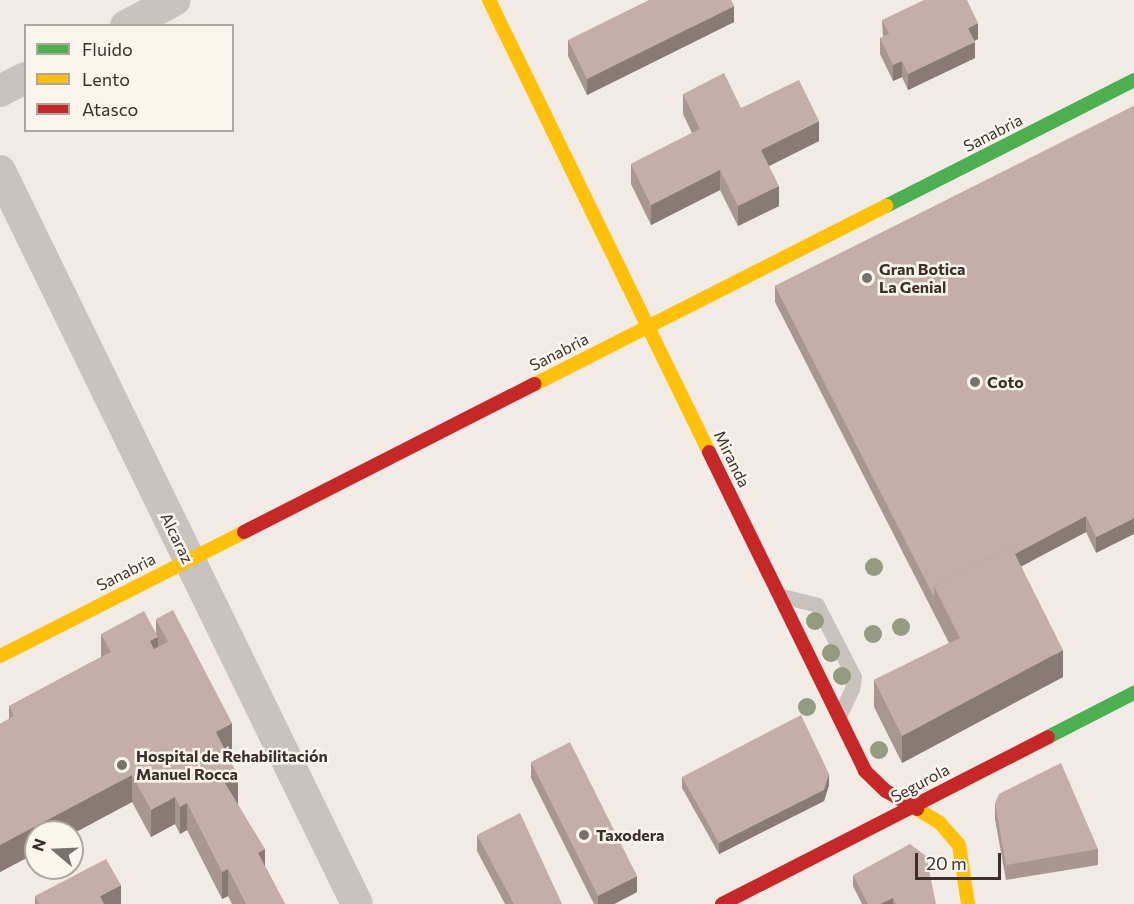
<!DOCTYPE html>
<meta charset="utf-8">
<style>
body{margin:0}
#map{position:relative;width:1134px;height:904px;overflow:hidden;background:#f0ebe5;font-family:Commissioner,sans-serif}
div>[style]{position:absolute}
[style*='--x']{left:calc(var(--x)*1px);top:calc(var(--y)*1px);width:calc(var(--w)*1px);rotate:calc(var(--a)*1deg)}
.lane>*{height:15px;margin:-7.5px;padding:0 7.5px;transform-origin:7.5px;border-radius:7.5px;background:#c9c3be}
.street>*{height:32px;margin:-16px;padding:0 16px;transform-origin:16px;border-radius:16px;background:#c9c3be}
.fast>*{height:14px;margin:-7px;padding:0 7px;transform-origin:7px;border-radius:7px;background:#4caf50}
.slow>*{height:14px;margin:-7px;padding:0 7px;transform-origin:7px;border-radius:7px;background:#ffc107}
.jam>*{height:14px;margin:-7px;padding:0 7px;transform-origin:7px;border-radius:7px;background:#c62828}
.trees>*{width:18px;height:18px;margin:-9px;border-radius:50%;background:#959b80}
.wall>*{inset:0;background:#a89690}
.shaded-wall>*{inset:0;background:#887a75}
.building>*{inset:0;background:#c3afa7}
.dots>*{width:16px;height:16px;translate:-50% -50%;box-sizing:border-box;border:3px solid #fbf5ee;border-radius:50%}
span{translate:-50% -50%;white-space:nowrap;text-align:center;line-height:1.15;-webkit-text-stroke:5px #fbf5ee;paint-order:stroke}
.street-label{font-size:16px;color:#3b302b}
.poi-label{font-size:16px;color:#3b302b;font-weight:700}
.left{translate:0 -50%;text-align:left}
.legend{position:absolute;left:24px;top:24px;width:210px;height:108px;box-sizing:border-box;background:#fbf5ee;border:2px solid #aea6a0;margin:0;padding:8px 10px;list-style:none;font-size:18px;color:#3b302b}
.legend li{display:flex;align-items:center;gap:12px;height:30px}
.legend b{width:30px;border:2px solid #aea6a0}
.north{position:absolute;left:24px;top:820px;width:60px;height:60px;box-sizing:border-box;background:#fbf5ee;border:2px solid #aea6a0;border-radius:50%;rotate:289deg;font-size:16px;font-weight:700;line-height:24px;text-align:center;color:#3b302b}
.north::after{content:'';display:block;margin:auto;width:21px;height:27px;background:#7a716c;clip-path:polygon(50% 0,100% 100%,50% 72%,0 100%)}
.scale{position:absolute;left:915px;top:853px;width:86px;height:27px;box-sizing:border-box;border:3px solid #3b302b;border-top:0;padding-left:8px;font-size:18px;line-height:21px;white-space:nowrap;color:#3b302b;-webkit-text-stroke:4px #fbf5ee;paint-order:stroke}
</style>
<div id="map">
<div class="lane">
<i style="--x:782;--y:596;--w:36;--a:14"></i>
<i style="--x:817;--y:605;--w:81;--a:62.8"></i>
<i style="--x:854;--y:677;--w:12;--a:99"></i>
<i style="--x:852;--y:689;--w:30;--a:116"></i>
</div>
<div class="street">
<i style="--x:126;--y:26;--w:55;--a:-28"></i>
<i style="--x:0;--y:91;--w:29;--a:-27"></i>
<i style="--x:0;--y:171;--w:815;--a:64.03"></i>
</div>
<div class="fast">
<i style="--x:886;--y:206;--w:278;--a:-26.9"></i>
<i style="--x:1048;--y:737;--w:97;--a:-27.1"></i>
</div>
<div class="slow">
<i style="--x:489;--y:0;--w:503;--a:64.05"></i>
<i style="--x:535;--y:384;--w:394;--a:-26.9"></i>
<i style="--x:0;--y:656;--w:274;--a:-26.9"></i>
<i style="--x:917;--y:809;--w:26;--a:31"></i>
<i style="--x:939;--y:822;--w:30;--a:49"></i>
<i style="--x:959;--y:845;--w:60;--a:81.3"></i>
</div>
<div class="jam">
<i style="--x:709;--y:452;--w:355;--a:63.9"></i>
<i style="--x:865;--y:771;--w:29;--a:44"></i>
<i style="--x:886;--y:791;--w:36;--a:30"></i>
<i style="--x:244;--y:532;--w:326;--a:-27"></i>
<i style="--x:722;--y:904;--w:366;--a:-27.1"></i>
</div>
<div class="trees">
<i style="left:874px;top:567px"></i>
<i style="left:815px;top:621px"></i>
<i style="left:901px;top:627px"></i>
<i style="left:873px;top:634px"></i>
<i style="left:831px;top:653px"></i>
<i style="left:842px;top:676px"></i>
<i style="left:807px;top:707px"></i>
<i style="left:879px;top:750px"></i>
</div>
<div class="wall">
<i style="clip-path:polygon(882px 20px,978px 39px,974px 41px,975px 58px,908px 90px,902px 77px,893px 81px,880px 54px,880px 38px,883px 37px)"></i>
<i style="clip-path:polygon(734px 22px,587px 95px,568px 56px,568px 40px)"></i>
<i style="clip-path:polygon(683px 94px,741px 108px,819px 141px,769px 166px,779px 206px,738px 226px,720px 190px,651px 225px,631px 184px,631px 164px,692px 133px,683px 114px)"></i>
<i style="clip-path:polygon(1134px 106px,1096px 553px,1086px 532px,1021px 566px,1063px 677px,902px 763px,874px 707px,874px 680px,949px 643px,775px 302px,775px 286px)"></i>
<i style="clip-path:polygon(156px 619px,232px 750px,227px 753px,238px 803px,238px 804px,265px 866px,285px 904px,232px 904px,228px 896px,222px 899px,187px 830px,180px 834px,175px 824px,151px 837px,132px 802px,72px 834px,72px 832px,0 872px,0 724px,9px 719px,9px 706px,101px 657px,101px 634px,156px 633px)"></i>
<i style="clip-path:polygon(531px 762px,637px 892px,614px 904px,594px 904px,531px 778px)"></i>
<i style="clip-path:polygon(682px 777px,829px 785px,824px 801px,719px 854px,682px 788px)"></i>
<i style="clip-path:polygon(995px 803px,1098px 849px,1098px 865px,1006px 880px,995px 819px)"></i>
<i style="clip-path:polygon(477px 835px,562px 904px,505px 904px,477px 851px)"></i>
<i style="clip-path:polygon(853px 875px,936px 904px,862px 904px,853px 886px)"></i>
<i style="clip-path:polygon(35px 896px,121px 904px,35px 904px)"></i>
</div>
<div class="shaded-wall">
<i style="clip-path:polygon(734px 6px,734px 22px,587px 95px,587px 79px)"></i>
<i style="clip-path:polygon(978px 23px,978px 39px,968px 44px,968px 28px)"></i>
<i style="clip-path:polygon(975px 42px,975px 58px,908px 90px,908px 74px)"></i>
<i style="clip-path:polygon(902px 61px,902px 77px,893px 81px,893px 65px)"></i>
<i style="clip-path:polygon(819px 121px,819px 141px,761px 170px,761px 150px)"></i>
<i style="clip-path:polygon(720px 170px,720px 190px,651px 225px,651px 205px)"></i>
<i style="clip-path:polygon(779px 186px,779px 206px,738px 226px,738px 206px)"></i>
<i style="clip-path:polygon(1086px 516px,1086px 532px,945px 607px,939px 595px)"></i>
<i style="clip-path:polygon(1134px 518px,1134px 534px,1096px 553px,1096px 537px)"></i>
<i style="clip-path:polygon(158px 637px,158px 664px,150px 641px)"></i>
<i style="clip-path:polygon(1063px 650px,1063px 677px,902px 763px,902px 736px)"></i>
<i style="clip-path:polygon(232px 723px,232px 750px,216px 759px,216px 732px)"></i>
<i style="clip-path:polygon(829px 774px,829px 785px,824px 801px,719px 854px,719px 843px)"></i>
<i style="clip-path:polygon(132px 775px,132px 802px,72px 834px,72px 832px,36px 832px,36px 853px,0 872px,0 845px)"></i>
<i style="clip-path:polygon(238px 776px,238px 803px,225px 810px,225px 783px)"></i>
<i style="clip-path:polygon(175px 797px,175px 824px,151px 837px,151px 810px)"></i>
<i style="clip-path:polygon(187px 803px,187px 830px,180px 834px,180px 807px)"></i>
<i style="clip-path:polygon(265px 849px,265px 877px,258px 853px)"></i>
<i style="clip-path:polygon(228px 869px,228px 896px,222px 899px,222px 872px)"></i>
<i style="clip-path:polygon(637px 876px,637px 892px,614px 904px,598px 904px,598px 896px)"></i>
<i style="clip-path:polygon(121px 885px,121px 904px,100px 904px,100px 896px)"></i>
<i style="clip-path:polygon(893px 898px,893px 904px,880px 904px)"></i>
</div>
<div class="building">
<i style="clip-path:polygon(649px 0,731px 0,734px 6px,587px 79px,568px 40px)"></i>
<i style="clip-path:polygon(924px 0,967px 0,978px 23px,968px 28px,975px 42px,908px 74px,902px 61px,893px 65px,880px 38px,889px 34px,882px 20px)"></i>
<i style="clip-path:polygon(724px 73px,741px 108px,799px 80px,819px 121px,761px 150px,779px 186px,738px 206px,720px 170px,651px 205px,631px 164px,700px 129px,683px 94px)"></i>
<i style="clip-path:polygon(1134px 106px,1134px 518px,1096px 537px,1086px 516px,1015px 554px,1011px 546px,934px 586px,934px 597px,775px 286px)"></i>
<i style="clip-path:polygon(1011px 546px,1063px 650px,902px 736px,874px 680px,960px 638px,934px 586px)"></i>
<i style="clip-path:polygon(173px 610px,232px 723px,216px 732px,238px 776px,225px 783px,265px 849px,258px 853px,285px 904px,246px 904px,228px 869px,222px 872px,187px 803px,180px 807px,175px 797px,151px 810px,132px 775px,0 845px,0 724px,14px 716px,9px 706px,111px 652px,101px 634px,144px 611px,158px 637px,150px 641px,154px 649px,168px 642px,156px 619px)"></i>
<i style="clip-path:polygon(801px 715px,829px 774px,824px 790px,719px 843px,682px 777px)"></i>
<i style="clip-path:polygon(570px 742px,637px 876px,598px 896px,531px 762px)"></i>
<i style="clip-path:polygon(1061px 763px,1098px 849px,1006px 865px,995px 803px,999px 794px)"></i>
<i style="clip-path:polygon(520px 813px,562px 904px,514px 904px,477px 835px)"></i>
<i style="clip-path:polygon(910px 844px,926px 856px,936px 904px,896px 904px,893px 898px,880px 904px,868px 904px,853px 875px)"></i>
<i style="clip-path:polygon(106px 859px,121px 885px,100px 896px,104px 904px,39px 904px,35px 896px)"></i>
</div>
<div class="dots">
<i style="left:867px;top:278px;background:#7a716c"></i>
<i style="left:975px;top:382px;background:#7a716c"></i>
<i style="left:122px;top:765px;background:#7a716c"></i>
<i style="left:584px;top:835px;background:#7a716c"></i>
</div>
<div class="street-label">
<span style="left:993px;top:133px;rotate:-27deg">Sanabria</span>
<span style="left:559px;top:352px;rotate:-27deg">Sanabria</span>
<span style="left:732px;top:459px;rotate:64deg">Miranda</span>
<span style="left:177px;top:538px;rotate:64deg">Alcaraz</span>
<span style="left:126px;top:572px;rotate:-27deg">Sanabria</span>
<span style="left:920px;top:783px;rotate:-28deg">Segurola</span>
</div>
<div class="poi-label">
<span class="left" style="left:879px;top:278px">Gran Botica<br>La Genial</span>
<span class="left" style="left:987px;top:382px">Coto</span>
<span class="left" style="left:136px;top:765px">Hospital de Rehabilitación<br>Manuel Rocca</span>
<span class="left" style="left:596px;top:835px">Taxodera</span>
</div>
<ul class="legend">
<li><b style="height:8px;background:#4caf50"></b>Fluido</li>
<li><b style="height:8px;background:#ffc107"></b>Lento</li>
<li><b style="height:8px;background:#c62828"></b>Atasco</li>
</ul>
<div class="north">N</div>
<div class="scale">20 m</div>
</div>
